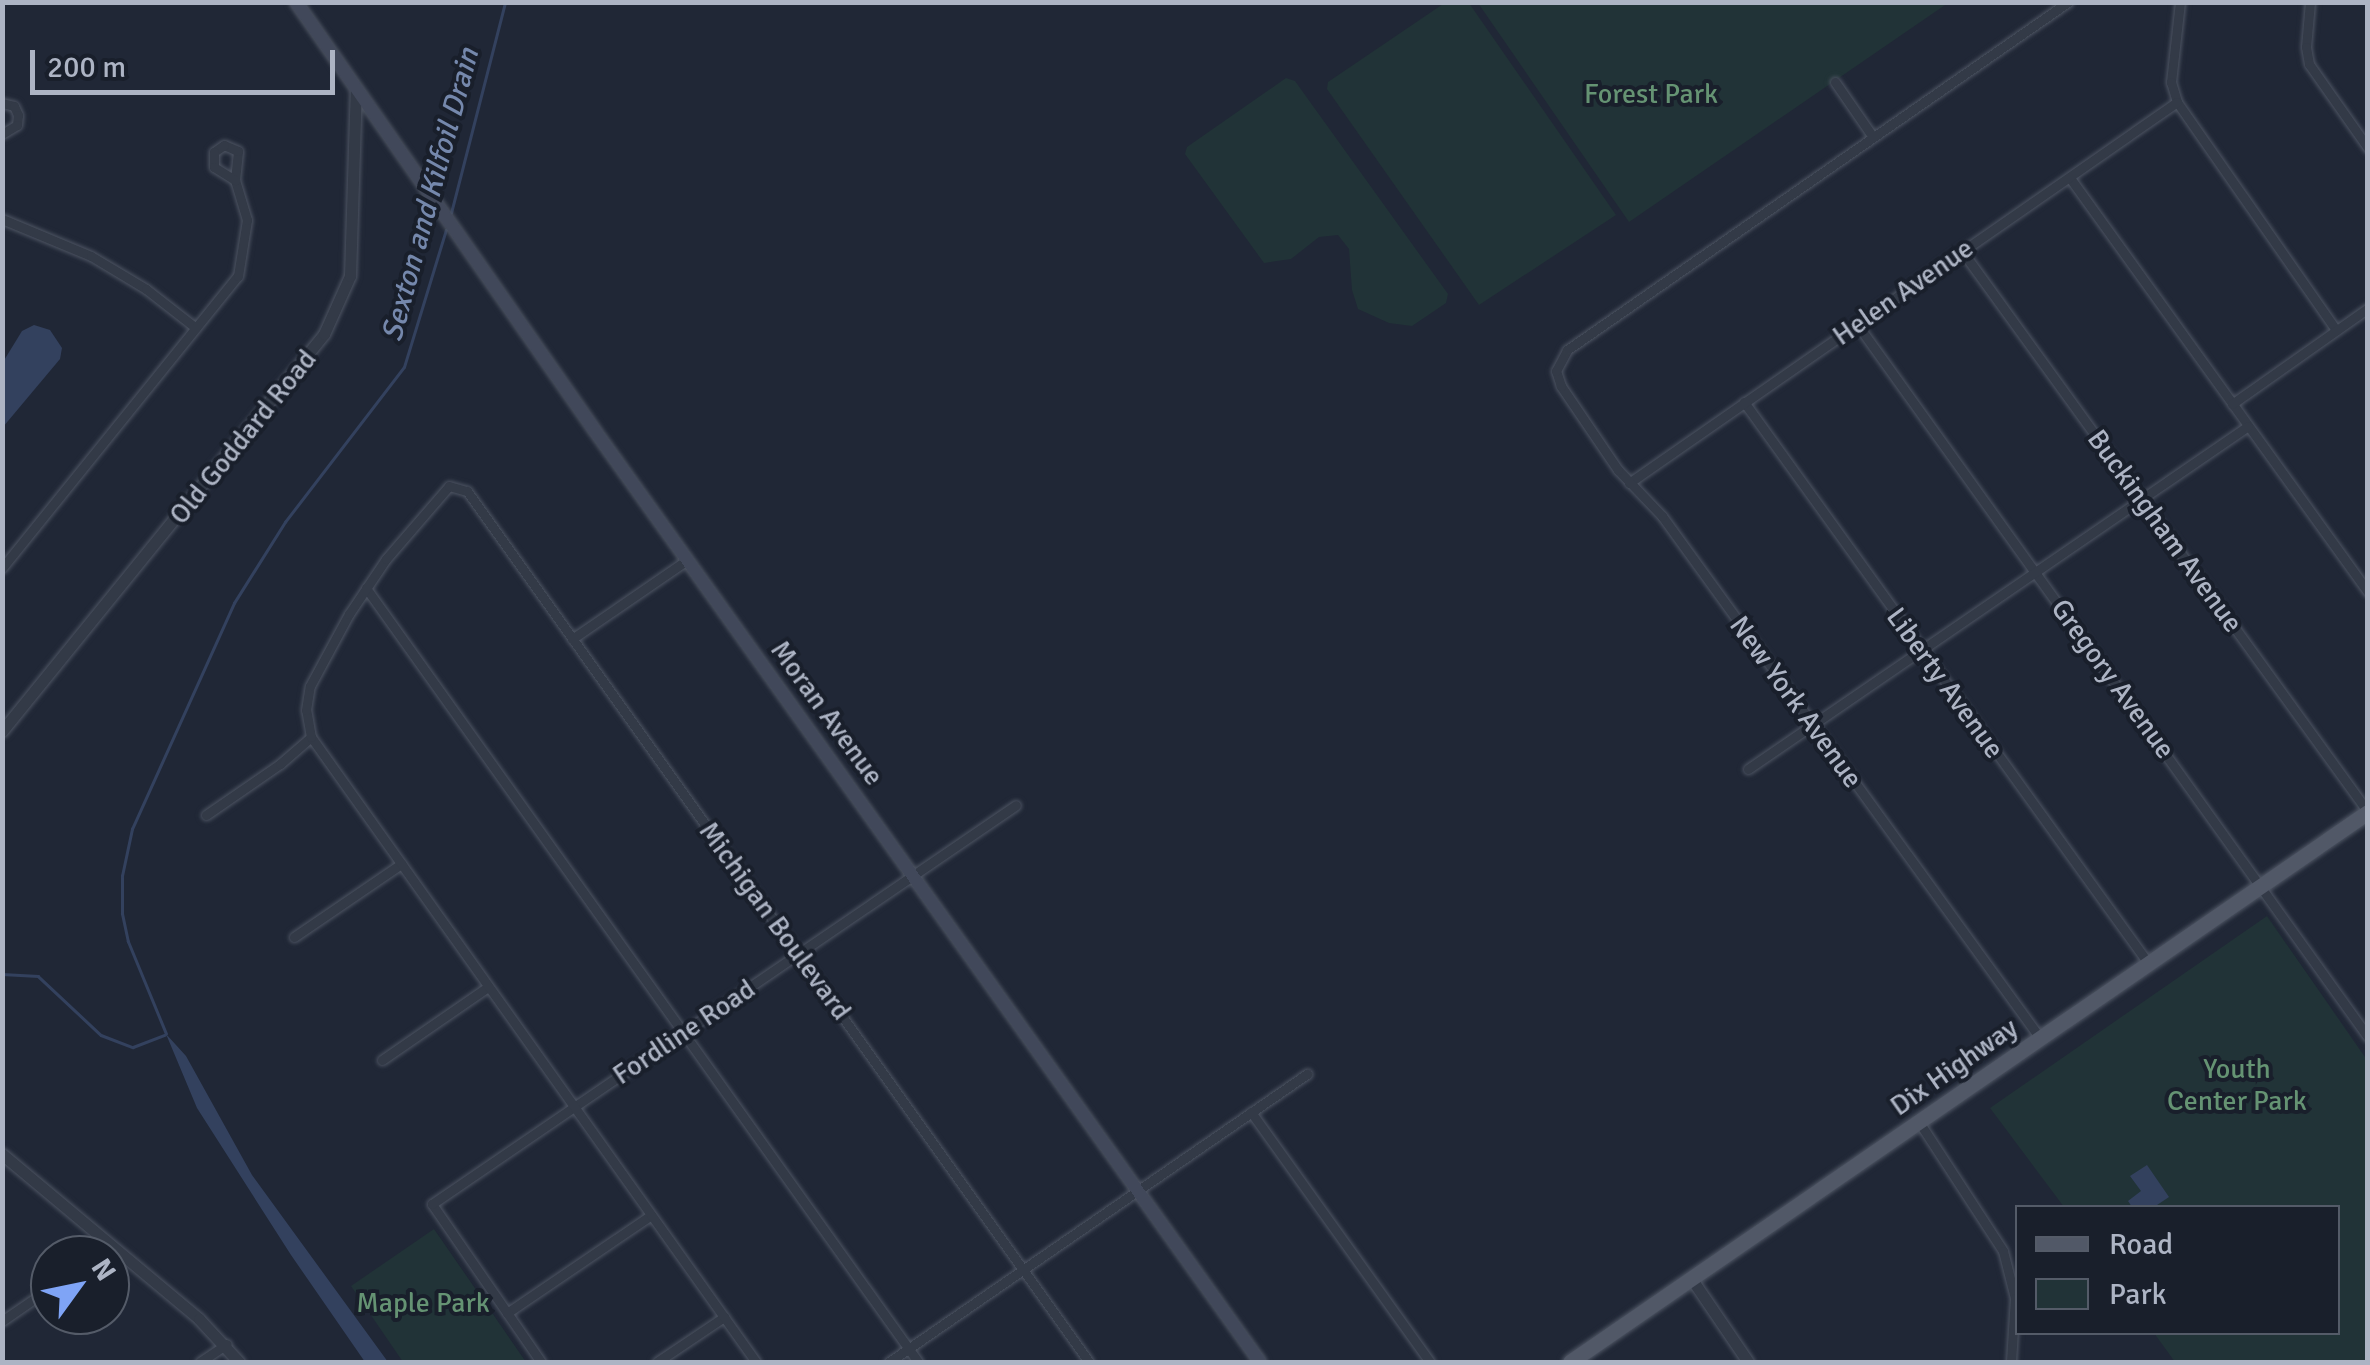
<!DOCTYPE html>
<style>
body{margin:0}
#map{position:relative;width:2370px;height:1365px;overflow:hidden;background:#202736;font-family:Signika,sans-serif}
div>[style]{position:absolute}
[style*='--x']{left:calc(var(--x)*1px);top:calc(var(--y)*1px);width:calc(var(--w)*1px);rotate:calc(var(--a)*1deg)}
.green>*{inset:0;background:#213337}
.water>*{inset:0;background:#33415e}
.stream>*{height:2.5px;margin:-1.25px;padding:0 1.25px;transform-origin:1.25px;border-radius:1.25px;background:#33415e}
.roads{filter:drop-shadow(0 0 2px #4d5462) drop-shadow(0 0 2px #4d5462)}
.minor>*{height:9px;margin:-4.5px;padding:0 4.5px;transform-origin:4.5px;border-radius:4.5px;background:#333a47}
.tertiary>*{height:11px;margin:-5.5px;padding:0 5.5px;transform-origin:5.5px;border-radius:5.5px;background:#333a47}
.secondary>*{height:12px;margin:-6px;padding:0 6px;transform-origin:6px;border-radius:6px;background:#41485a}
.primary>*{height:15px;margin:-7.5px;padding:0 7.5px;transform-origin:7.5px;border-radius:7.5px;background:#515867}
span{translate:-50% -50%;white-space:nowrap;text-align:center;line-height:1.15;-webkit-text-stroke:8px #191f2b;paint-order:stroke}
.park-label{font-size:28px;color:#659373}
.street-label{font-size:28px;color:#adb4c4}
.water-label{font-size:30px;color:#7588ac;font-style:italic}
.frame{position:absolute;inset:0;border:5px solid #adb4c4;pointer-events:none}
.legend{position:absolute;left:2015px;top:1205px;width:325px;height:130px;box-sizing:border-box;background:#191f2b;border:2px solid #545b68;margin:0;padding:12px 18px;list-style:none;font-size:30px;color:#adb4c4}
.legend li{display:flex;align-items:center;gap:20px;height:50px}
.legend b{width:50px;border:2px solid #545b68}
.north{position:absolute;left:30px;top:1235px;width:100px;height:100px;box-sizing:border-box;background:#191f2b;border:2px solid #545b68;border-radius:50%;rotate:57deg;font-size:28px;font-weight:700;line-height:40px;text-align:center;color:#adb4c4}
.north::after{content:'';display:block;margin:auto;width:35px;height:45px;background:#7fa4f6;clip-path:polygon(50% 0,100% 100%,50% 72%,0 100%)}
.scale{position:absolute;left:30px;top:50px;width:305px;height:45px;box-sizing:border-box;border:5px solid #adb4c4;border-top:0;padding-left:12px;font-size:30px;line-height:35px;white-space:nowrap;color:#adb4c4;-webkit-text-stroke:8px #191f2b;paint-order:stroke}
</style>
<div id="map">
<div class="green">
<i style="clip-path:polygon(1446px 2px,1469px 3px,1616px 215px,1479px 305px,1327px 89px,1328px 82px)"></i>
<i style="clip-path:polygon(1478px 3px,1948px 3px,1629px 222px)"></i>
<i style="clip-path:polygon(1286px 78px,1295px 81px,1448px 294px,1446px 303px,1412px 326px,1389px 323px,1358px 309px,1352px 290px,1349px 249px,1338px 235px,1319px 237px,1291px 259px,1264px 263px,1185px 154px,1187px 147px)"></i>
<i style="clip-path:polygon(2267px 916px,2367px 1060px,2367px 1362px,2175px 1362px,2154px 1333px,2338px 1332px,2338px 1208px,2064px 1207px,1990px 1108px)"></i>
<i style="clip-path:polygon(434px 1229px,526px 1362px,403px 1362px,351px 1286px)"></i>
</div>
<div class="water">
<i style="clip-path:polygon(34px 325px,50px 330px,62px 348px,60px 359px,3px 427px,3px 362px,22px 331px)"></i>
<i style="clip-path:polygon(166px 1034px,186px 1056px,252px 1175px,388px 1362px,365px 1362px,291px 1255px,197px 1108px)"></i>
<i style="clip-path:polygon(2147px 1165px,2169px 1197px,2154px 1207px,2132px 1207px,2128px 1201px,2141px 1191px,2130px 1176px)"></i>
</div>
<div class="stream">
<i style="--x:451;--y:213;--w:218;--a:-75.6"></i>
<i style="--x:2;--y:974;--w:36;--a:3"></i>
<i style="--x:38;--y:976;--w:86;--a:43.1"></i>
<i style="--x:101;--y:1035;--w:34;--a:21"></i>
<i style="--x:133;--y:1047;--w:34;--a:-21"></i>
<i style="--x:166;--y:1034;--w:100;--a:-112.4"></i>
<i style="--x:128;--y:942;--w:29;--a:-102"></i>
<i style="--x:122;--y:914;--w:38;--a:-90"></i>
<i style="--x:122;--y:876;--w:48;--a:-78"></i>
<i style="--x:132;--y:829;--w:248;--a:-65.7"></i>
<i style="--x:234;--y:603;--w:96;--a:-57.8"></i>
<i style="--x:285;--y:522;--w:195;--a:-52.5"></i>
<i style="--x:404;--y:367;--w:143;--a:-73"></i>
</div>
<div class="roads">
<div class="minor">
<i style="--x:2180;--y:2;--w:81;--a:96.4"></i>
<i style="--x:2171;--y:82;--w:21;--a:73"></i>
<i style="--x:2177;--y:102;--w:278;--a:55.1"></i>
<i style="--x:2310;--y:2;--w:45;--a:95.1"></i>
<i style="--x:2306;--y:47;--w:17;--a:80"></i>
<i style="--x:2309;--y:64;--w:103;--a:54.9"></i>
<i style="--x:1835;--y:82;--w:67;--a:55.4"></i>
<i style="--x:2;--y:103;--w:12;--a:14"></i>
<i style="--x:14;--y:106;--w:10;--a:66"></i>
<i style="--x:18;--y:115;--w:10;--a:96"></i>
<i style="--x:17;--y:125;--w:17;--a:149"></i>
<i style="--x:2070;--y:178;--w:510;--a:54.25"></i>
<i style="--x:2;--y:219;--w:96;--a:22.6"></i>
<i style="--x:91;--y:256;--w:64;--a:31"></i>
<i style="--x:146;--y:289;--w:63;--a:38"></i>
<i style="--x:1962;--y:251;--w:693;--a:54.11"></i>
<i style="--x:1857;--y:324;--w:877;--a:54.37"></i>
<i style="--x:1744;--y:402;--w:691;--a:54.24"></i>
<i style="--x:2232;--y:404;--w:166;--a:-35.2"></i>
<i style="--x:1629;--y:483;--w:667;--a:-34.81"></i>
<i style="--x:2;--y:568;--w:375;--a:-51.1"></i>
<i style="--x:238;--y:276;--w:57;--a:-80.9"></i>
<i style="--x:247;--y:220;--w:42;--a:-106.7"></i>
<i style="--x:235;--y:180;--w:29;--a:-84"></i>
<i style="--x:238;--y:151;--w:15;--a:-157"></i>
<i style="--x:224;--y:145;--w:12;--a:145"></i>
<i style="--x:214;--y:152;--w:15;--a:90"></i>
<i style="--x:214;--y:167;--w:25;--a:32"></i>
<i style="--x:366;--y:588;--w:951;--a:54.5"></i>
<i style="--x:572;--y:639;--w:140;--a:-34.5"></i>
<i style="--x:1748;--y:769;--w:606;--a:-34.45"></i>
<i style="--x:206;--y:815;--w:90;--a:-34.6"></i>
<i style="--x:280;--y:764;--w:41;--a:-41.1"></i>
<i style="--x:294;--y:937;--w:130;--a:-34.3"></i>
<i style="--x:2040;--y:1038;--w:644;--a:-125.91"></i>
<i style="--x:1662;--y:516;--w:64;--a:-133.7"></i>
<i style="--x:1618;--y:470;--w:102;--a:-124.2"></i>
<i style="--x:1561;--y:386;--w:16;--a:-108"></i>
<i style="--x:1556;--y:371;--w:24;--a:-62"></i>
<i style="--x:1567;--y:350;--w:610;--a:-34.78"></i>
<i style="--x:382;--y:1060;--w:129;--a:-34.6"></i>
<i style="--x:1251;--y:1112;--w:307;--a:54.4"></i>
<i style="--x:1919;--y:1122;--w:154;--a:56.9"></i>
<i style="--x:2003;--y:1251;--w:49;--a:75.7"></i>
<i style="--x:2015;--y:1298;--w:64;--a:93.6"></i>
<i style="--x:97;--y:1255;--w:16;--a:-35"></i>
<i style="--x:507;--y:1313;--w:174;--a:-34.2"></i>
<i style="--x:2;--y:1321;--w:58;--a:-34.5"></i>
<i style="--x:200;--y:1362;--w:32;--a:-34"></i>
<i style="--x:541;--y:1362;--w:192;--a:-124.6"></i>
<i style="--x:432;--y:1204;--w:707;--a:-34.34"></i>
<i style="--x:657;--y:1362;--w:81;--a:-33.9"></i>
<i style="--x:756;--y:1362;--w:767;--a:-125.45"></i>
<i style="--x:311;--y:737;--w:27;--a:-100"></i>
<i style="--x:306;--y:710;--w:24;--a:-81"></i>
<i style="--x:310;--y:686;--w:82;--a:-61.6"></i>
<i style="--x:349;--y:614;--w:66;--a:-56.1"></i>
<i style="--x:386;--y:559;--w:96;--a:-49.2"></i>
<i style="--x:449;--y:486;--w:19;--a:16"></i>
<i style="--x:467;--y:491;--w:1070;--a:54.47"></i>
<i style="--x:889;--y:1362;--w:508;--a:-34.57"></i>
</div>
<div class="tertiary">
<i style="--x:2;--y:731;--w:511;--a:-50.96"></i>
<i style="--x:324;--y:334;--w:64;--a:-65.9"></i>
<i style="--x:350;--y:276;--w:186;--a:-88.2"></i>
<i style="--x:2;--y:1154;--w:257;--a:39.9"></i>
<i style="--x:199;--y:1319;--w:59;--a:47.1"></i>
<i style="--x:1691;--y:1278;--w:102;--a:55.8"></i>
</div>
<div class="secondary">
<i style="--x:296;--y:2;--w:523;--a:55.12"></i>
<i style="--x:595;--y:431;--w:1144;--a:54.46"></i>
</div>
<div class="primary">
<i style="--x:1570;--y:1362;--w:969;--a:-34.58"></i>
</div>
</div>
<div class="park-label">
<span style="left:1651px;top:94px">Forest Park</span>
<span style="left:2237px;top:1085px">Youth<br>Center Park</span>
<span style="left:423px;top:1303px">Maple Park</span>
</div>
<div class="street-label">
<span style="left:1903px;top:292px;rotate:-35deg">Helen Avenue</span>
<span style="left:243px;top:437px;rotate:-51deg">Old Goddard Road</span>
<span style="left:2165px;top:531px;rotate:54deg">Buckingham Avenue</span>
<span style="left:2113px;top:679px;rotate:54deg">Gregory Avenue</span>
<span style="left:1945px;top:683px;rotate:54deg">Liberty Avenue</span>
<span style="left:1796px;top:702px;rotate:54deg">New York Avenue</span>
<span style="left:827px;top:713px;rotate:54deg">Moran Avenue</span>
<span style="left:775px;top:921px;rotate:54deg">Michigan Boulevard</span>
<span style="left:684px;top:1032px;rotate:-34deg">Fordline Road</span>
<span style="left:1954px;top:1067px;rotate:-35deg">Dix Highway</span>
</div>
<div class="water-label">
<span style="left:431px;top:195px;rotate:-75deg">Sexton and Kilfoil Drain</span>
</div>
<div class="frame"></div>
<ul class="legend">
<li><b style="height:12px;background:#515867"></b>Road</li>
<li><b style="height:28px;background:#213337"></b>Park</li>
</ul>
<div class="north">N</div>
<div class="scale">200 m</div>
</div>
